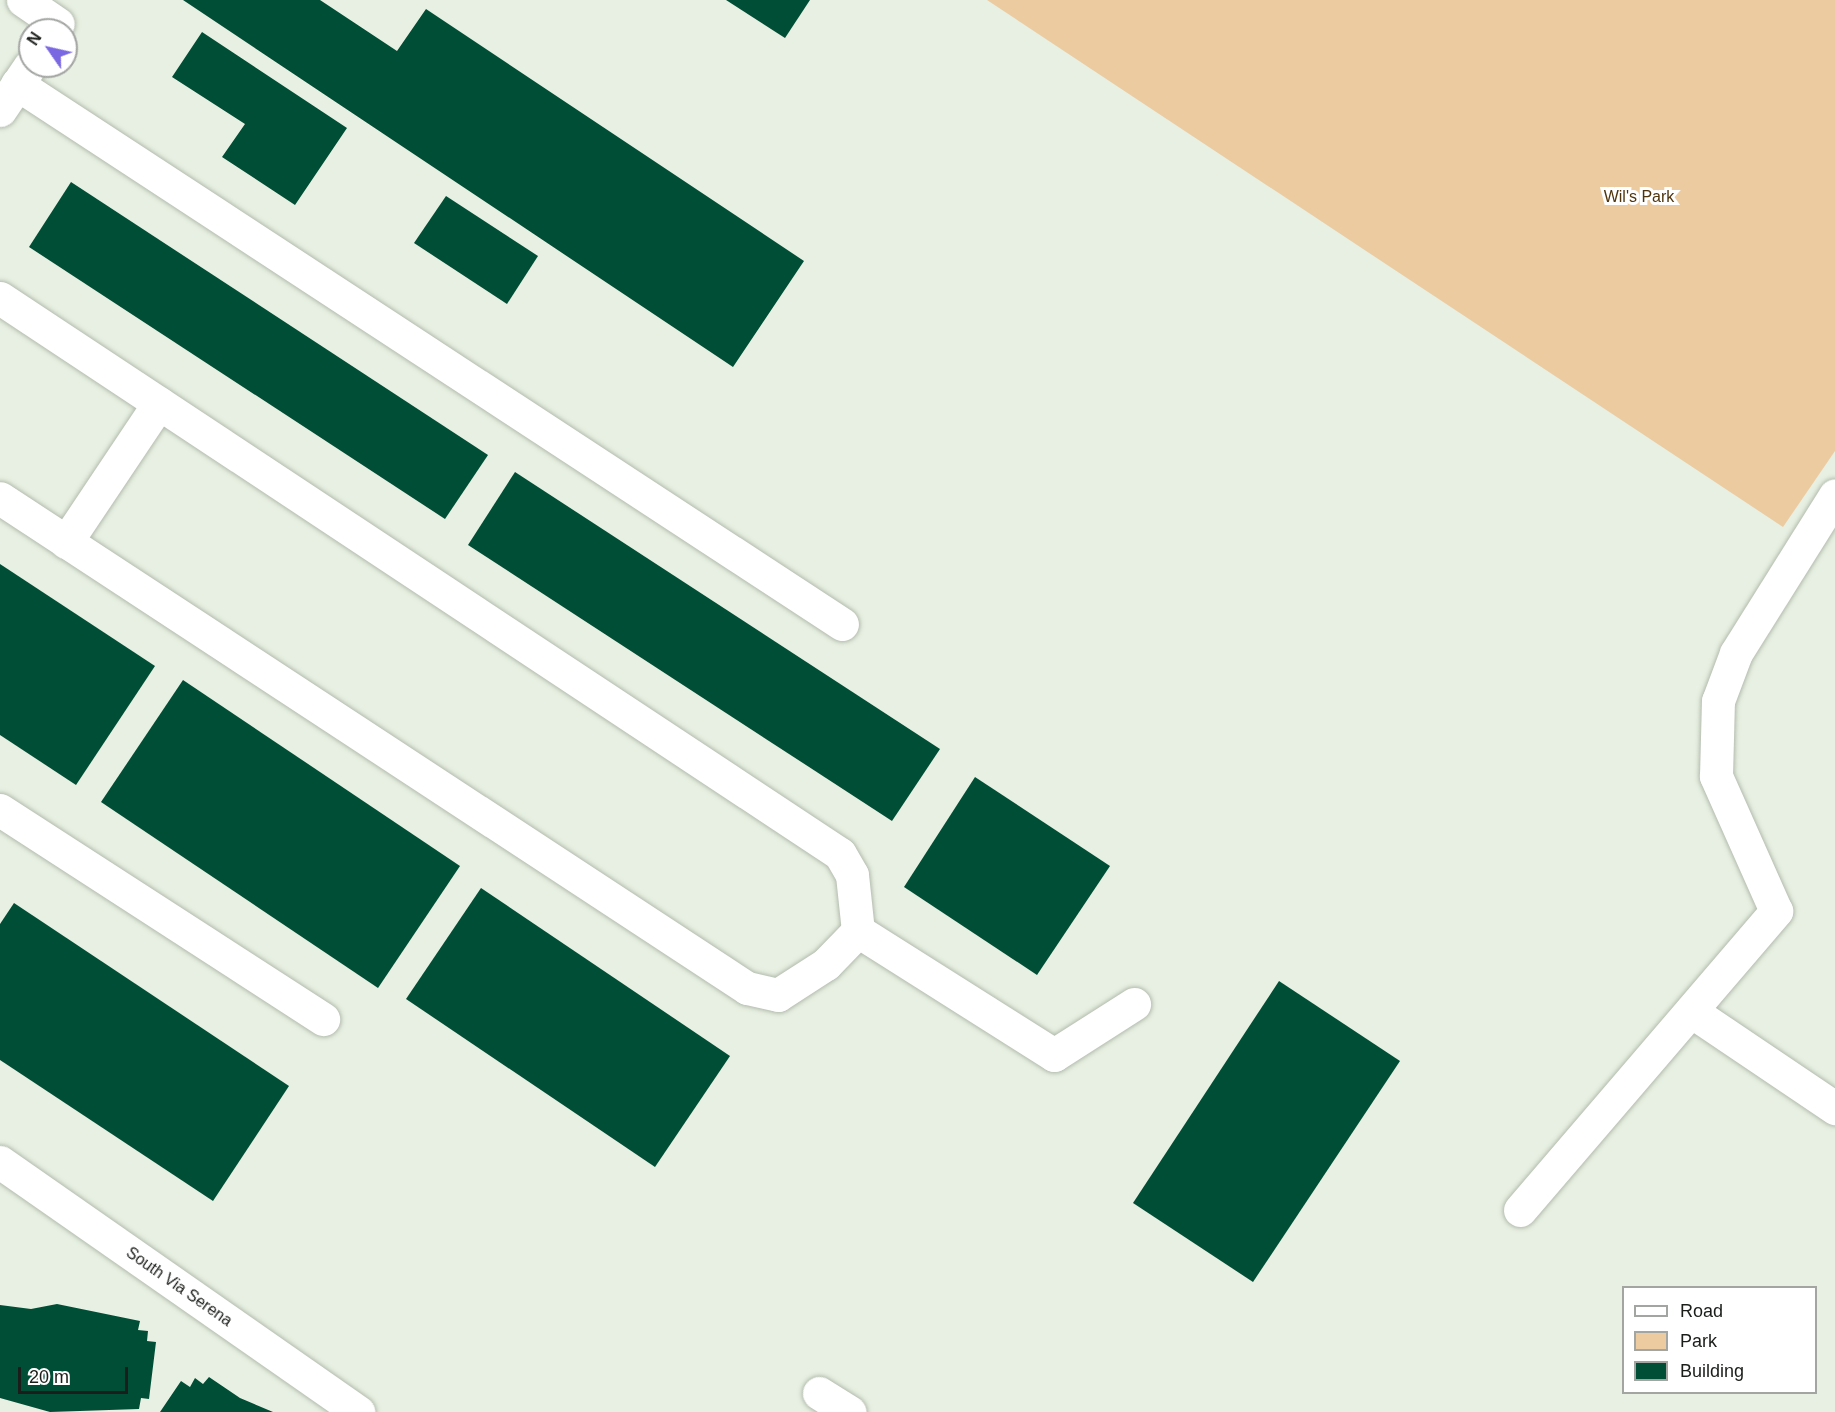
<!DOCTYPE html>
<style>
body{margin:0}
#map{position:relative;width:1835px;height:1412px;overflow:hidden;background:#e7f0e2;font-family:Arial,sans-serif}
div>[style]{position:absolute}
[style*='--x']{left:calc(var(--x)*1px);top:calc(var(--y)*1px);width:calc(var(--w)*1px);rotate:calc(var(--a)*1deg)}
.green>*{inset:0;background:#eccba1}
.building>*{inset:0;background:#004e36}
.roads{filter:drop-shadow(0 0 2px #b3bbae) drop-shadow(0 0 2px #b3bbae)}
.minor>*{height:33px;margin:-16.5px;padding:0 16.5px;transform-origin:16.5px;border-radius:16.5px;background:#fff}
span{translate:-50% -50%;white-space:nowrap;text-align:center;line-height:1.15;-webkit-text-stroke:6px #fff;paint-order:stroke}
.park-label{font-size:16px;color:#4f340c}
.street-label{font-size:16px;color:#1a1d19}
.legend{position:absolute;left:1622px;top:1286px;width:195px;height:108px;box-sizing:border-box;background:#fff;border:2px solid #a3a5a3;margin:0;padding:8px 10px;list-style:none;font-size:18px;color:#1a1d19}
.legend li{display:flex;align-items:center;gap:12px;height:30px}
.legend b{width:30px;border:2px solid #a3a5a3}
.north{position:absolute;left:18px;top:18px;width:60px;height:60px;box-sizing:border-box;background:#fff;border:2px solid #a3a5a3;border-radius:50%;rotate:304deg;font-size:16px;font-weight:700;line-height:24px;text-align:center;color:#1a1d19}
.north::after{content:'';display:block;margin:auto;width:21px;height:27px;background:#7a67e2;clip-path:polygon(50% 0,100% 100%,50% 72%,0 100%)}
.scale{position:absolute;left:18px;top:1367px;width:110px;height:27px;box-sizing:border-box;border:3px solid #1a1d19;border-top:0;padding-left:8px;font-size:18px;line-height:21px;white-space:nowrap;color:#1a1d19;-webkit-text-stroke:4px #fff;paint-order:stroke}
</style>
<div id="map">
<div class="green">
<i style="clip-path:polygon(987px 0,1835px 0,1835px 451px,1783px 527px)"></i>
</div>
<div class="building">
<i style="clip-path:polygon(183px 0,320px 0,397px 51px,426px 9px,804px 261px,733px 367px)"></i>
<i style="clip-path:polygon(726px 0,810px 0,785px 38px)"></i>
<i style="clip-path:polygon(202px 32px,347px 128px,295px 205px,222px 157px,245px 124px,172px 77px)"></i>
<i style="clip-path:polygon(71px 182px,488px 455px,445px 519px,29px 247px)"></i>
<i style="clip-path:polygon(446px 196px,538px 256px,507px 304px,414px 243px)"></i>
<i style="clip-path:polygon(515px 472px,940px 749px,892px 821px,468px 545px)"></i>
<i style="clip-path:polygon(0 564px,155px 666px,76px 785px,0 735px)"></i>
<i style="clip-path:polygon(183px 680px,460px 866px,378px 988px,101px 802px)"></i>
<i style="clip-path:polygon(975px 777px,1110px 866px,1037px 975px,904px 887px)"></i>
<i style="clip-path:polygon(481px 888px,730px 1056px,655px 1167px,406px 999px)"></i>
<i style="clip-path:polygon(14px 903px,289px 1086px,213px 1201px,0 1060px,0 924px)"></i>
<i style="clip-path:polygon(1279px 981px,1400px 1061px,1253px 1282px,1133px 1203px)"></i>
<i style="clip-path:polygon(57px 1304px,140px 1321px,138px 1330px,148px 1331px,147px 1341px,156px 1342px,149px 1399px,141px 1398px,139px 1409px,50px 1412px,0 1398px,0 1305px,31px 1309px)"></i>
<i style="clip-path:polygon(209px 1377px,240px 1398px,273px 1412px,160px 1412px,181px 1381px,190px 1387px,195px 1378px,203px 1384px)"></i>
</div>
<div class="roads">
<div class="minor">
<i style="--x:23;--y:0;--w:42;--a:34.4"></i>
<i style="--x:17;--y:84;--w:986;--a:33.21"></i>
<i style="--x:0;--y:110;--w:52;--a:-56"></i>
<i style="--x:0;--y:298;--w:1007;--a:33.5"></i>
<i style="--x:840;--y:854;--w:24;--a:60"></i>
<i style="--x:852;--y:875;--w:56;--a:83.9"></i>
<i style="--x:858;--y:931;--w:46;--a:134.1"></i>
<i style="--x:826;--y:964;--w:57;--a:147.1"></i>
<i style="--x:778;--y:995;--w:32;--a:-167"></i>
<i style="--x:747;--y:988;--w:893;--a:-146.74"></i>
<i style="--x:66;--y:542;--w:167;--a:-56.2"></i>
<i style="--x:0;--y:810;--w:385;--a:32.9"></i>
<i style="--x:858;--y:931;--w:232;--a:32.3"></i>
<i style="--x:1054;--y:1055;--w:95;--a:-32.5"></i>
<i style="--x:1691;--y:1011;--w:174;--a:34"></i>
<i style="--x:0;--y:1162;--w:437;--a:34.9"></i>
<i style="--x:1520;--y:1210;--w:394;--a:-49.4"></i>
<i style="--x:1776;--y:911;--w:148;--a:-114"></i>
<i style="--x:1716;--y:776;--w:75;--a:-88.5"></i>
<i style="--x:1718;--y:701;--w:51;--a:-69.4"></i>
<i style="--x:1736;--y:653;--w:186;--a:-57.9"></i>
<i style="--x:819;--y:1393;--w:36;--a:32"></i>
</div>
</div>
<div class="park-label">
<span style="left:1639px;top:197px">Wil's Park</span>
</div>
<div class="street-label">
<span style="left:179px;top:1287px;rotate:35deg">South Via Serena</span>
</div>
<ul class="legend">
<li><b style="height:8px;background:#fff"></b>Road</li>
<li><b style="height:16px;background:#eccba1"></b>Park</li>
<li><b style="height:16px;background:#004e36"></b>Building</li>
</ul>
<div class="north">N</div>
<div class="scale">20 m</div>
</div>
